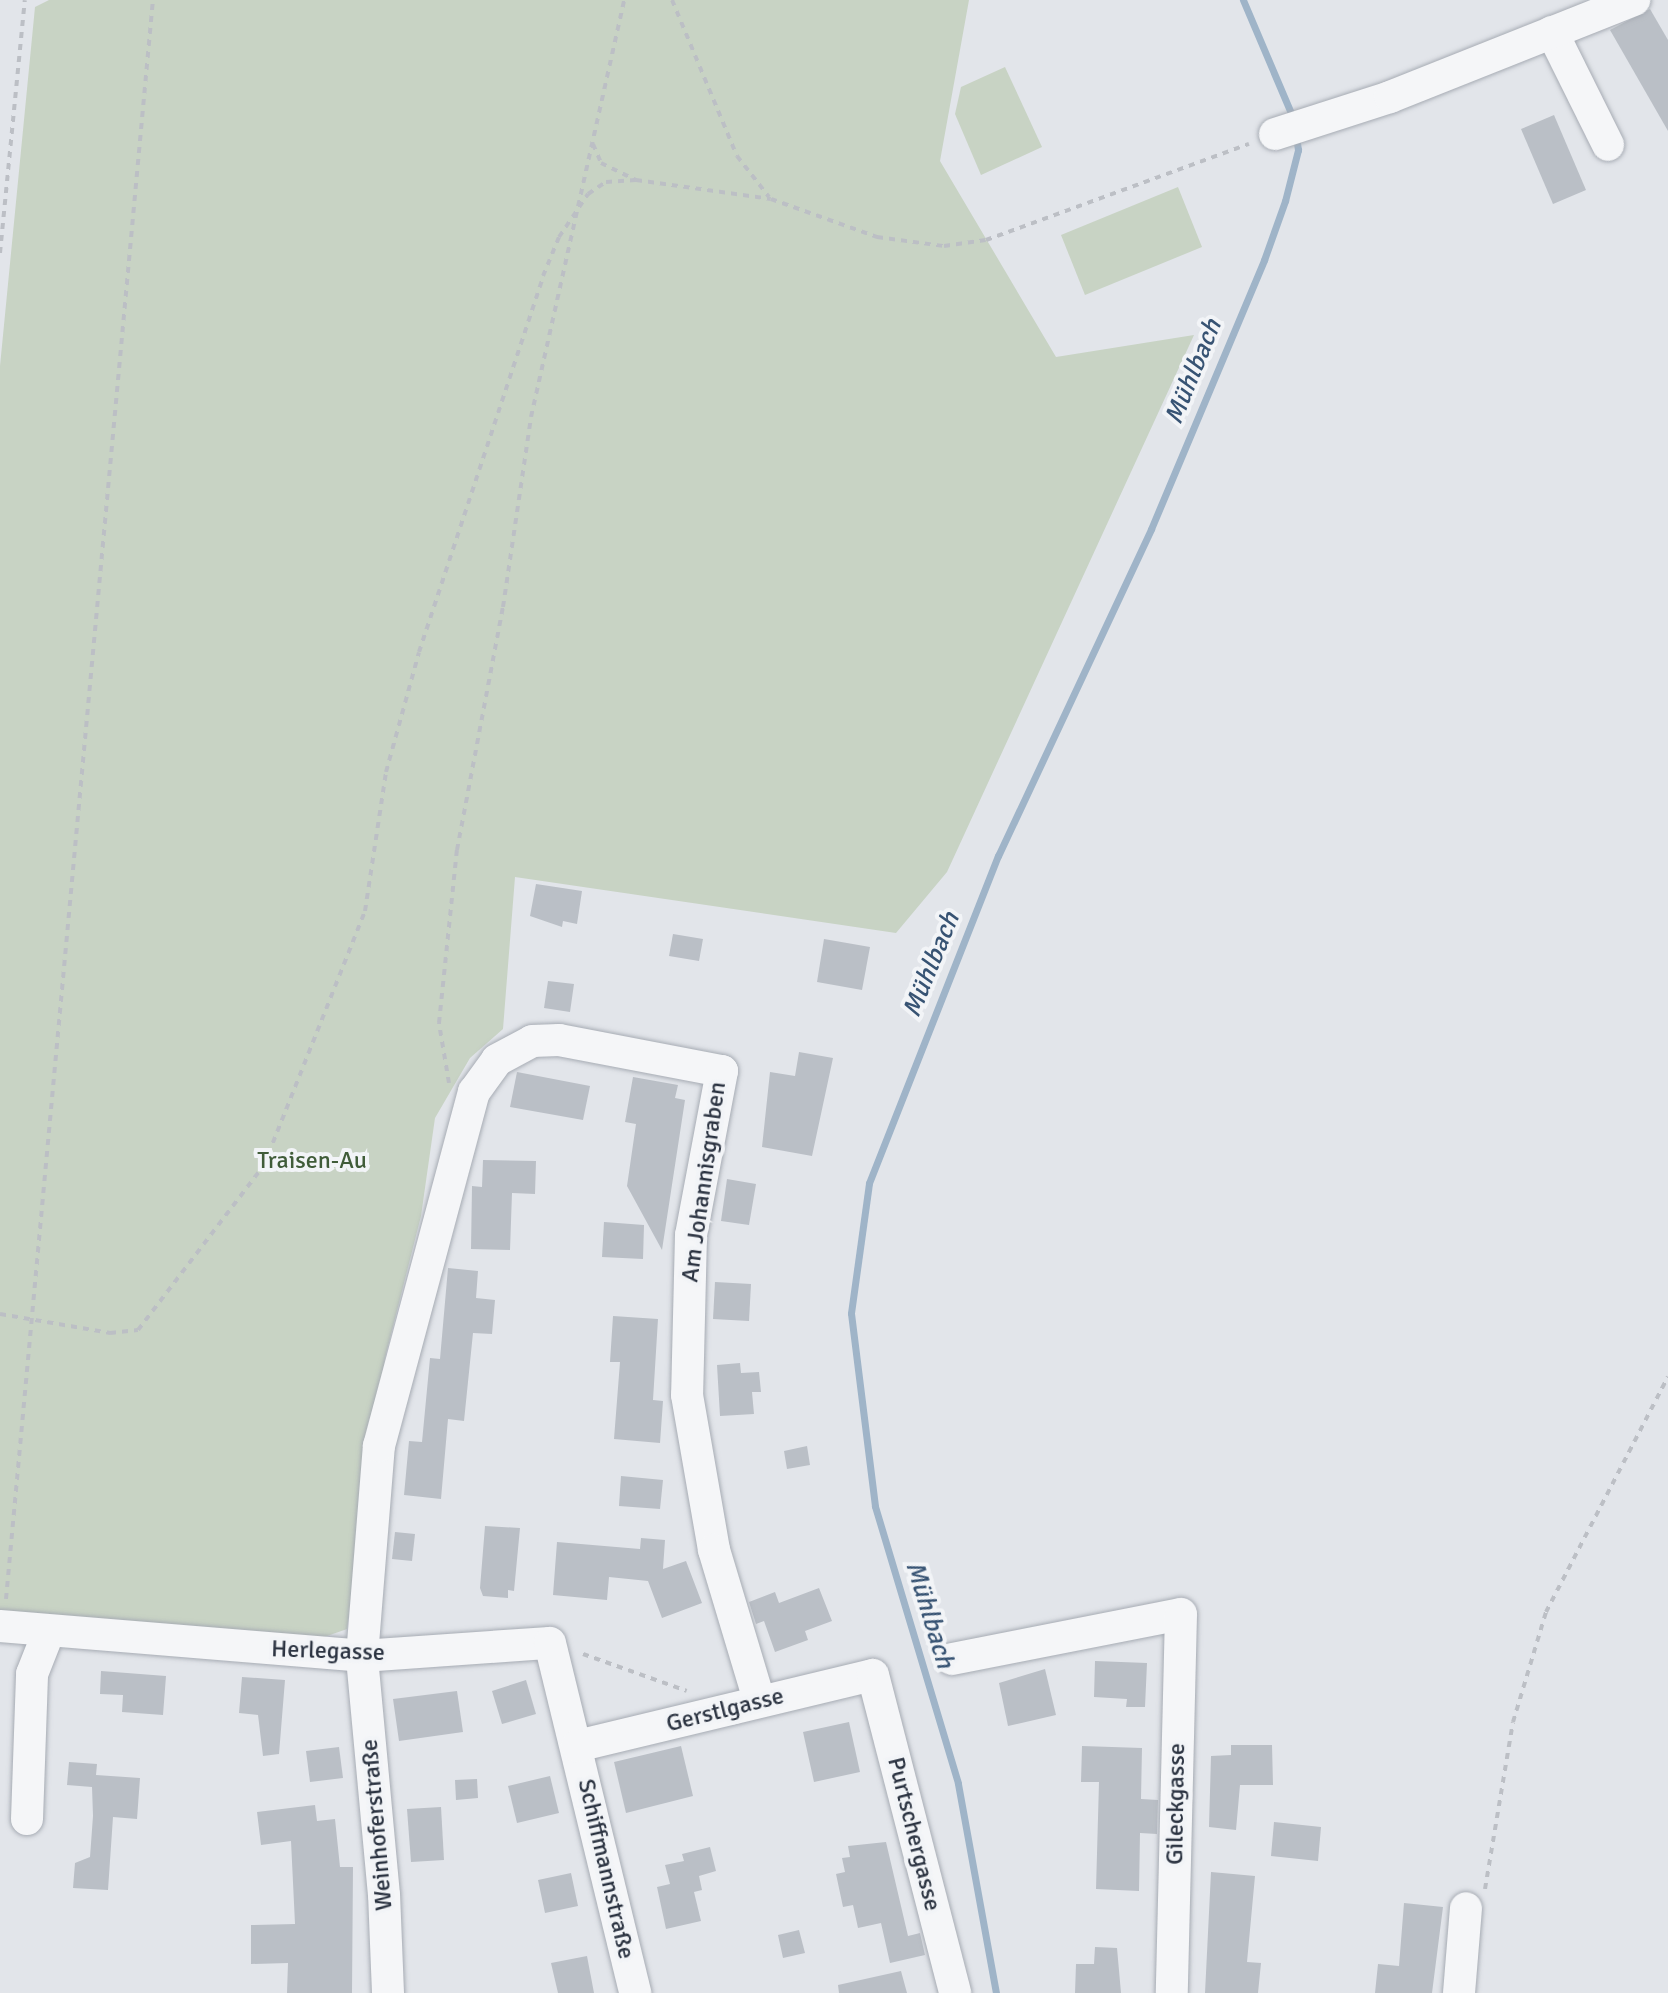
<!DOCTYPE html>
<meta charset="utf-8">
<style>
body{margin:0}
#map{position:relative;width:1668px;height:1993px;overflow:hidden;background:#e2e5ea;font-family:Signika,sans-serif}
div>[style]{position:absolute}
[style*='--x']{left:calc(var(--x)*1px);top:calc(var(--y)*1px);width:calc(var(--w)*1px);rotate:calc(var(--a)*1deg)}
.green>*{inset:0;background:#c8d3c4}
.stream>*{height:7px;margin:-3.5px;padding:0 3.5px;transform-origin:3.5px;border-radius:3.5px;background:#9fb4c8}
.building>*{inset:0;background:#babfc6}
.path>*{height:4px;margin-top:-2px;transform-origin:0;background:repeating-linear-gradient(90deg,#bcbfc5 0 6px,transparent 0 12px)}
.roads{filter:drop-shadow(0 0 2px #a7acb4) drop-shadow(0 0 2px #a7acb4)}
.minor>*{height:32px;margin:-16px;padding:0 16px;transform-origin:16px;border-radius:16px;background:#f5f6f8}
span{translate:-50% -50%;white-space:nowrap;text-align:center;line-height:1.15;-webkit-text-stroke:8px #f2f4f7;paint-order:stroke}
.park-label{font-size:24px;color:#405c39}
.street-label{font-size:24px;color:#2b3341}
.water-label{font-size:26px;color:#375373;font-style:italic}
</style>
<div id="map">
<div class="green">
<i style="clip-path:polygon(49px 0,969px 0,940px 161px,1056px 357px,1194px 335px,947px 872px,896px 933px,515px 877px,503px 1029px,470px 1058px,435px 1118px,421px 1216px,385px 1358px,347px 1629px,313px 1641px,0 1620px,0 366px,35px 7px)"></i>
<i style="clip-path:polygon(1005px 67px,1042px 147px,981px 175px,955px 114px,961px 87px)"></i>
<i style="clip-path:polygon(1178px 187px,1202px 247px,1085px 295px,1061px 235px)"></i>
</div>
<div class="stream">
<i style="--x:1243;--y:0;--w:130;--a:67"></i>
<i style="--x:996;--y:1993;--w:213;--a:-100.3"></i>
<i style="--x:958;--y:1783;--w:289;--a:-106.7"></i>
<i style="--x:875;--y:1506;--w:194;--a:-97.1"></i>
<i style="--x:851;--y:1313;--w:131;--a:-82.1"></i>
<i style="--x:869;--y:1183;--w:352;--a:-68.5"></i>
<i style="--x:998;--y:856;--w:361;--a:-64.9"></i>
<i style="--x:1151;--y:529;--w:292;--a:-67.2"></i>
<i style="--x:1264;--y:260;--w:63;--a:-70.4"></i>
<i style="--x:1285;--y:201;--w:53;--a:-75.7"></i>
<i style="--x:1298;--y:150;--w:14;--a:-98"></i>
</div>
<div class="building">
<i style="clip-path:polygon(1650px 9px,1668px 40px,1668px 131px,1610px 30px)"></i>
<i style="clip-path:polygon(1554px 115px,1586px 190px,1553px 204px,1521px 129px)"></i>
<i style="clip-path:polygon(536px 884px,582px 891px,577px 924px,563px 921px,562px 927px,530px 916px)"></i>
<i style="clip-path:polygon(673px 934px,703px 939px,699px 961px,669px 956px)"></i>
<i style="clip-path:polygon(824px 939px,870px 947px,862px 990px,817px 982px)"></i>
<i style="clip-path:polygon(548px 981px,574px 984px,570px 1012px,544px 1008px)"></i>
<i style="clip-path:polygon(799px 1052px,833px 1058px,812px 1156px,762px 1147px,770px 1072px,795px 1076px)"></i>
<i style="clip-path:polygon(517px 1072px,590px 1086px,583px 1120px,510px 1107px)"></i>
<i style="clip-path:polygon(633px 1077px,678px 1085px,675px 1098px,685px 1100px,662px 1250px,627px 1186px,636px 1124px,625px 1122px)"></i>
<i style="clip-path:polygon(483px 1160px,536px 1161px,535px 1194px,512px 1193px,510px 1250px,471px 1249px,472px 1186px,482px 1187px)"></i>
<i style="clip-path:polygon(727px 1179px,756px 1184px,749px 1225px,721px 1221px)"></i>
<i style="clip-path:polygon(604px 1222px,644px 1225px,643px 1259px,602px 1257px)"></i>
<i style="clip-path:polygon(448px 1268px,478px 1271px,476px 1298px,495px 1300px,492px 1334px,473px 1333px,464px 1421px,448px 1419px,441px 1499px,404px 1495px,409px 1441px,422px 1442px,430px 1358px,440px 1359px)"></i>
<i style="clip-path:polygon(715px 1282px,751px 1284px,749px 1321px,713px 1319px)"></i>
<i style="clip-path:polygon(613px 1316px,658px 1319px,653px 1400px,663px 1401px,660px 1443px,614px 1439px,620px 1362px,610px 1362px)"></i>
<i style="clip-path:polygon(740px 1363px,741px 1373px,759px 1372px,761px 1392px,752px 1392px,754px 1414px,720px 1416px,717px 1365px)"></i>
<i style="clip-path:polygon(807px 1446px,810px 1465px,787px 1469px,784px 1451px)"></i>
<i style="clip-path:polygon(621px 1476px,663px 1480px,660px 1509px,619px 1506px)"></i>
<i style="clip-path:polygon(485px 1526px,520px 1528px,514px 1591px,508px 1590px,508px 1598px,483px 1596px,480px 1588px)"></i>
<i style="clip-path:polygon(395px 1532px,415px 1534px,412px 1561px,392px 1559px)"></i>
<i style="clip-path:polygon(641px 1538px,665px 1540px,663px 1569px,686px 1561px,702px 1603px,662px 1618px,648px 1581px,609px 1577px,607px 1600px,553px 1595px,557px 1542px,640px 1549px)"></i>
<i style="clip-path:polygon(819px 1588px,832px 1621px,805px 1631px,808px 1640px,775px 1652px,764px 1621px,756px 1624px,749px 1602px,775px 1592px,779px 1603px)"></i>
<i style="clip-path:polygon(1095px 1661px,1147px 1663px,1145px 1707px,1126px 1707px,1127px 1699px,1094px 1697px)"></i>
<i style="clip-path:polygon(1045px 1669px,1056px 1715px,1008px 1726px,999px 1683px)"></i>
<i style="clip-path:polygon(101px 1671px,166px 1676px,163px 1715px,122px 1712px,123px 1695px,100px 1694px)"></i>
<i style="clip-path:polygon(242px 1677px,285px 1680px,279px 1754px,263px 1756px,258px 1715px,239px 1713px)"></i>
<i style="clip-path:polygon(526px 1680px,536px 1714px,502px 1724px,492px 1691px)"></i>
<i style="clip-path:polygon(457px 1691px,463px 1732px,399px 1741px,393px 1699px)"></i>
<i style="clip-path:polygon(849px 1722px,860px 1772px,814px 1782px,803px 1732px)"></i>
<i style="clip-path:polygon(1231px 1745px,1272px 1745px,1273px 1785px,1240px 1785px,1236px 1830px,1209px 1827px,1211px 1756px,1231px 1755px)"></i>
<i style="clip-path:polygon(681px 1746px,693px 1796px,626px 1813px,614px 1762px)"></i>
<i style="clip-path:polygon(1082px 1746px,1142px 1748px,1141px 1799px,1158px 1800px,1157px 1834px,1140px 1833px,1139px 1891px,1096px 1889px,1099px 1782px,1081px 1782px)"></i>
<i style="clip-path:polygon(339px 1747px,343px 1778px,310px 1782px,306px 1751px)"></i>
<i style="clip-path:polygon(69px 1762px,97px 1764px,96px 1775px,140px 1778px,137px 1819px,113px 1817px,108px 1890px,73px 1888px,75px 1863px,90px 1857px,93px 1816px,92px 1787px,67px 1785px)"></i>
<i style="clip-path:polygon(550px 1776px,559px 1813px,517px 1823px,508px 1786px)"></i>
<i style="clip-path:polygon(477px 1779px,478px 1798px,456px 1800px,455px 1780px)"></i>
<i style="clip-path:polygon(315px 1805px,317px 1821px,335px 1819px,340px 1867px,353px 1867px,352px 1993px,287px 1993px,288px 1963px,251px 1964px,251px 1925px,295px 1924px,291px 1841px,261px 1845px,257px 1812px)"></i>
<i style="clip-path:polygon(441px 1807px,444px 1860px,411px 1862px,407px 1809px)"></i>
<i style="clip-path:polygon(1274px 1822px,1321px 1827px,1318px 1861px,1271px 1856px)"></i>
<i style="clip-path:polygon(886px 1842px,908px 1936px,920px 1933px,925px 1955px,890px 1963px,881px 1923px,858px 1928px,853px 1905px,843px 1907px,836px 1874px,845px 1872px,842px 1858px,850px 1857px,848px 1846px)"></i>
<i style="clip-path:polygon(710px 1847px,716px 1871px,699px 1876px,702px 1890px,694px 1892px,701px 1921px,666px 1929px,657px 1887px,670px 1884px,665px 1865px,684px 1861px,682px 1854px)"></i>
<i style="clip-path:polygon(1211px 1872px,1255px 1876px,1247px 1962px,1261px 1963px,1258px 1993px,1205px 1993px)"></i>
<i style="clip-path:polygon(571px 1873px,578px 1906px,545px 1913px,538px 1880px)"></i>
<i style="clip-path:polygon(1404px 1903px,1443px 1907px,1432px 1993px,1375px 1993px,1378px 1964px,1399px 1966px)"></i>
<i style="clip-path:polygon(799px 1930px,805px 1953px,783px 1958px,778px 1935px)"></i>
<i style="clip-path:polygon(1095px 1947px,1117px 1948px,1121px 1993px,1075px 1993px,1076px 1964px,1094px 1964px)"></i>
<i style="clip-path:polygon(587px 1956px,594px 1993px,558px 1993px,551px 1963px)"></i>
<i style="clip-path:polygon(901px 1971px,907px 1993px,839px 1993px,838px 1985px)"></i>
</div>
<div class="path">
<i style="--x:672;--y:0;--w:169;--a:67.4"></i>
<i style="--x:737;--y:156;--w:52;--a:52"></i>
<i style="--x:593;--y:144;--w:21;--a:67"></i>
<i style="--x:601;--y:163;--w:39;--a:26"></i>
<i style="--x:636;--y:180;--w:136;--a:8"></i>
<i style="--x:771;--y:199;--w:113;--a:19.7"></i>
<i style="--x:877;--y:237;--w:68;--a:7.7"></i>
<i style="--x:944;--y:246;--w:42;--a:-8.1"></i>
<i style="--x:986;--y:240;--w:280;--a:-20.1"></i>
<i style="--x:0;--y:253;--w:254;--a:-84.4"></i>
<i style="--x:449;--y:1083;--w:61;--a:-99.5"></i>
<i style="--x:439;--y:1023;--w:174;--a:-84.1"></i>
<i style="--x:457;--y:850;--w:247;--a:-79.3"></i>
<i style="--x:503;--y:607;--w:192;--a:-81.6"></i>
<i style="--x:531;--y:417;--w:427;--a:-77.4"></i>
<i style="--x:0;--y:1314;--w:112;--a:9.8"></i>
<i style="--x:110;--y:1333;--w:28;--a:-6"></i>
<i style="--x:138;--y:1330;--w:208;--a:-52.6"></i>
<i style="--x:264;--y:1165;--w:273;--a:-68.3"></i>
<i style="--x:365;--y:911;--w:141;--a:-81.4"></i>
<i style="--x:386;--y:772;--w:124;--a:-74.6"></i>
<i style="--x:419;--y:652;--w:396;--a:-71.7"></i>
<i style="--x:543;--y:276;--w:42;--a:-67.7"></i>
<i style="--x:559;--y:237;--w:52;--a:-56"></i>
<i style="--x:588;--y:194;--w:22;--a:-34"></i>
<i style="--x:606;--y:182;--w:30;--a:-4"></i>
<i style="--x:6;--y:1599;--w:1606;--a:-84.75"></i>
<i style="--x:583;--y:1654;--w:110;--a:19.6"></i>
<i style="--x:1485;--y:1889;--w:169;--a:-80.5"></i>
<i style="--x:1513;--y:1722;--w:115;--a:-73.3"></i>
<i style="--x:1546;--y:1612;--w:265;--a:-62.6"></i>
</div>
<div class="roads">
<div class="minor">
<i style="--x:1552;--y:32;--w:126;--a:63.6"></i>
<i style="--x:1275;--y:134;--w:121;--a:-17.8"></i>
<i style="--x:1390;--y:97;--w:263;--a:-21.7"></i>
<i style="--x:0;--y:1626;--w:363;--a:4.7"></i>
<i style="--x:362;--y:1656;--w:188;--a:-4"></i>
<i style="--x:550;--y:1643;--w:360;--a:76.3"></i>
<i style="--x:952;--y:1659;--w:233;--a:-11.1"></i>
<i style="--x:1181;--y:1614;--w:379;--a:91.4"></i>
<i style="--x:577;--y:1746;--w:304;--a:-13.5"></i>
<i style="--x:873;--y:1675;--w:328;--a:75.5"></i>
<i style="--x:27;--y:1819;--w:145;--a:-88"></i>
<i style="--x:32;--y:1674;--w:46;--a:-68.4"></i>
<i style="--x:388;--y:1993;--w:98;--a:-92.3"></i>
<i style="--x:384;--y:1895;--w:240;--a:-95.3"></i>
<i style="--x:362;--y:1656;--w:211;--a:-85.4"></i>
<i style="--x:379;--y:1446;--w:367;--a:-75"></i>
<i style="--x:474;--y:1092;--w:39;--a:-54"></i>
<i style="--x:497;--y:1060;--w:40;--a:-28"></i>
<i style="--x:532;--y:1041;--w:27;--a:-2"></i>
<i style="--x:559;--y:1040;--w:166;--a:10.8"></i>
<i style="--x:722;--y:1071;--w:167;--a:100.7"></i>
<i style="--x:691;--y:1235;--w:160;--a:91.4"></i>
<i style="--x:687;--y:1395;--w:157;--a:80.1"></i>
<i style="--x:714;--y:1550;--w:157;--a:73.3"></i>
<i style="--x:1459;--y:1993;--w:85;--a:-85.3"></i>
</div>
</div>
<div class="park-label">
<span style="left:312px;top:1161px">Traisen-Au</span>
</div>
<div class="street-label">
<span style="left:704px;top:1182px;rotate:-82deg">Am Johannisgraben</span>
<span style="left:328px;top:1651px;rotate:2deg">Herlegasse</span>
<span style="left:725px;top:1710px;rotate:-14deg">Gerstlgasse</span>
<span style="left:1176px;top:1804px;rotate:-89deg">Gileckgasse</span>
<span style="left:377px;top:1825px;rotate:-95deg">Weinhoferstraße</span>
<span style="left:914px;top:1834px;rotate:76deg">Purtschergasse</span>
<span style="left:606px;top:1869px;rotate:77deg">Schiffmannstraße</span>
</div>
<div class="water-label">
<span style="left:1194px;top:372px;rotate:-68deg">Mühlbach</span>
<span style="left:932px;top:965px;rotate:-68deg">Mühlbach</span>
<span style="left:929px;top:1615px;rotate:73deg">Mühlbach</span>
</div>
</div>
